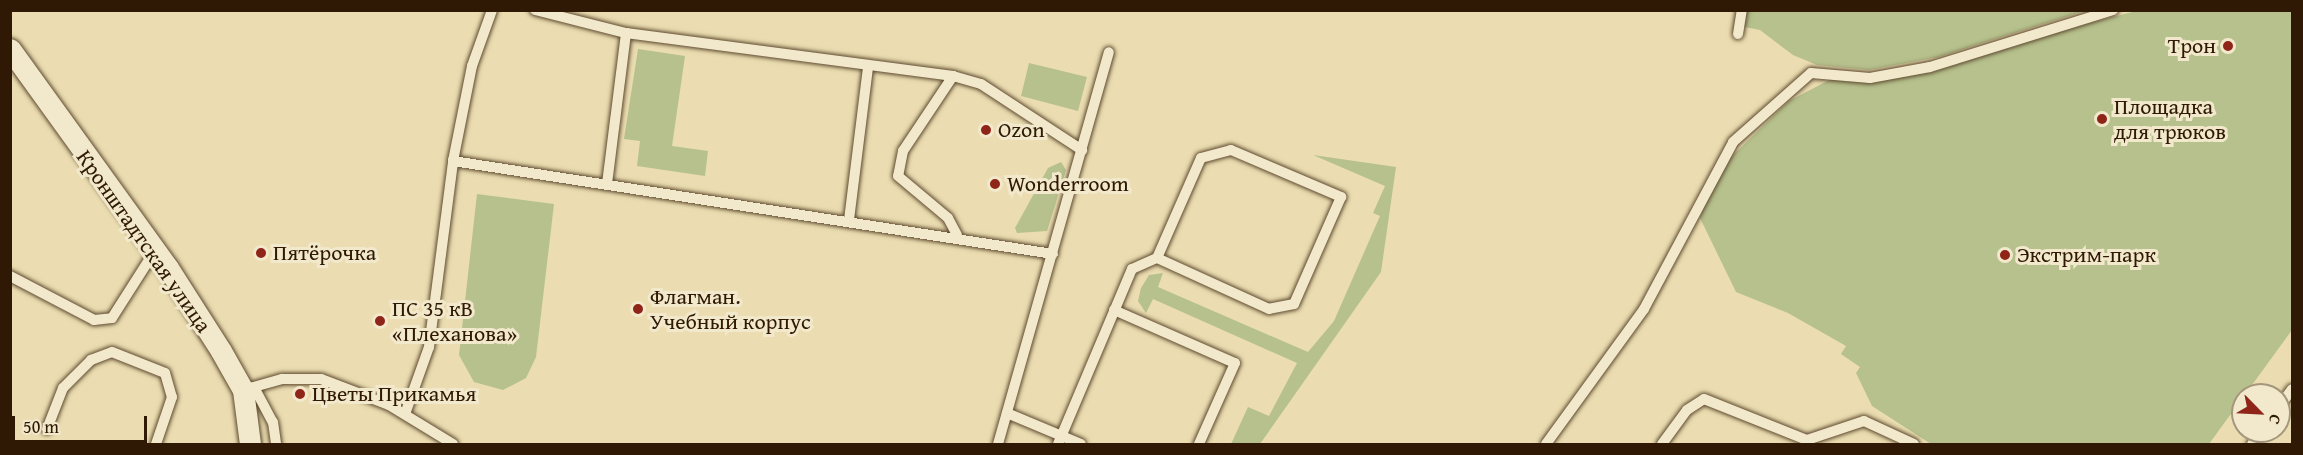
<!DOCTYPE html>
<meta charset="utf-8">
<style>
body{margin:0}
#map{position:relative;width:2303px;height:455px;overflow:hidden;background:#ebddb1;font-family:"Gentium Book Plus",serif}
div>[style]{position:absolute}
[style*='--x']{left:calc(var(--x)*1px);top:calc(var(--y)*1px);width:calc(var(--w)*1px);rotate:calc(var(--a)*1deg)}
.green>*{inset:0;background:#b6c18d}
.roads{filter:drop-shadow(0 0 2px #5e4a2f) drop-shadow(0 0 2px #5e4a2f)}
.service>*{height:10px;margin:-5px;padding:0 5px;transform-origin:5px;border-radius:5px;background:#f2e9cc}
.minor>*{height:21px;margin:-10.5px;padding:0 10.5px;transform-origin:10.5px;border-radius:10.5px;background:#f2e9cc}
.dots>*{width:16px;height:16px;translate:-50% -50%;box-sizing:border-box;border:3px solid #f2e9cc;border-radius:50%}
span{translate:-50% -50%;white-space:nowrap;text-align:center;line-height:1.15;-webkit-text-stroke:6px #f2e9cc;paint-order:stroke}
.poi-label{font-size:22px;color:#2f1904}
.right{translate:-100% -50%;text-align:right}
.left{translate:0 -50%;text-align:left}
.street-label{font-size:22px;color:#2f1904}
.frame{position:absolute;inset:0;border:12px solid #2f1904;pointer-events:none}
.north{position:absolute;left:2231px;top:383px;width:60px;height:60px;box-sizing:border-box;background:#f2e9cc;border:2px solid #a4967c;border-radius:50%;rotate:114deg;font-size:16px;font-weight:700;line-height:24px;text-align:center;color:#2f1904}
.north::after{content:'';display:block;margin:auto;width:21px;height:27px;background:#8f2418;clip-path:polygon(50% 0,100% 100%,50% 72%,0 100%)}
.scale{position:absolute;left:12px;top:416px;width:135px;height:27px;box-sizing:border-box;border:3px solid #2f1904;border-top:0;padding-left:8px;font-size:18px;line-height:21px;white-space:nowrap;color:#2f1904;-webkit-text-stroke:4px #f2e9cc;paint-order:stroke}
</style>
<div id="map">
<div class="green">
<i style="clip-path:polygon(1737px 10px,2084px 11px,1938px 57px,1869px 70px,1817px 65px,1793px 55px,1760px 30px,1734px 25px)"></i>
<i style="clip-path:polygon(2136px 11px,2292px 11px,2292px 330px,2209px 444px,1931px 444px,1872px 406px,1856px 373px,1860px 367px,1841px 354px,1846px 346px,1788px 313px,1736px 292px,1700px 218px,1704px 205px,1731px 157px,1789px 101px,1833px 78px,1867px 80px)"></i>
<i style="clip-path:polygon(638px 49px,685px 56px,672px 146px,708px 151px,705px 176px,637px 166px,640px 141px,624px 139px)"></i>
<i style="clip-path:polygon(1029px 63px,1087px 77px,1078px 111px,1021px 96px)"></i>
<i style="clip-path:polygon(1313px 155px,1396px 167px,1381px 272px,1260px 444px,1231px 444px,1248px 407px,1269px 416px,1297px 363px,1153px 299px,1146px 313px,1138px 301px,1141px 288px,1149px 275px,1163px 273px,1158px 287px,1308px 352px,1334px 321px,1380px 216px,1373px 213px,1385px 186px)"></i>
<i style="clip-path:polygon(1061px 162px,1066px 170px,1047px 231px,1017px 233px,1015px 228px,1048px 168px)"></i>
<i style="clip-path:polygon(477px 194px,554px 204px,536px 357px,526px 378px,503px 390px,474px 382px,459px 355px)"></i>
</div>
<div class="roads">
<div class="service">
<i style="--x:535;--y:10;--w:94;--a:14.2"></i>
<i style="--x:626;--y:33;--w:330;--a:7.5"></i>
<i style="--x:953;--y:76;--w:29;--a:16"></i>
<i style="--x:981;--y:84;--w:121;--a:33.2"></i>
<i style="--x:1738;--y:34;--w:24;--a:-81"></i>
<i style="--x:953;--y:76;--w:90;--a:123.7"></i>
<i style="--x:903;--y:151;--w:25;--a:101"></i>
<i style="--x:898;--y:176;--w:65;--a:40"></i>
<i style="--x:948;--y:218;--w:19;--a:62"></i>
<i style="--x:453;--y:161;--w:97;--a:-78.7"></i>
<i style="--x:472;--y:66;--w:59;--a:-70.3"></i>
<i style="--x:607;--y:184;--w:152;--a:-82.8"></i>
<i style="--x:849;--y:220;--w:154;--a:-82.9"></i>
<i style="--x:10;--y:276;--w:95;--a:27.6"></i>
<i style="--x:94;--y:320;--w:18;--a:-6"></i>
<i style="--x:112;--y:318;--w:78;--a:-57.5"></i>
<i style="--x:1114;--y:310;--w:132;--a:23.7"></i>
<i style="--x:1235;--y:363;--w:89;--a:114"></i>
<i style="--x:254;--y:387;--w:40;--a:62"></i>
<i style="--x:273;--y:422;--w:22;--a:82"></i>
<i style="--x:243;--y:390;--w:41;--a:-15.8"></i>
<i style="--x:282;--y:379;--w:39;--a:0"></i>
<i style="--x:321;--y:379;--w:73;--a:20.9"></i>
<i style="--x:389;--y:405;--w:75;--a:31.4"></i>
<i style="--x:2279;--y:407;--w:22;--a:-54"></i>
<i style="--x:1007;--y:413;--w:80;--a:22.7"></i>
<i style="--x:405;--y:414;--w:71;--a:-70.3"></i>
<i style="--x:429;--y:347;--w:188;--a:-82.6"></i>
<i style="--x:453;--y:161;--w:607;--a:8.81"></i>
<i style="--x:47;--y:429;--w:44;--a:-68.7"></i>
<i style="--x:63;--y:388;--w:40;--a:-45"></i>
<i style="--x:91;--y:360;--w:22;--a:-21"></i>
<i style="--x:112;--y:352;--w:57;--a:21.6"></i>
<i style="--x:165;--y:373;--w:25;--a:74"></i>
<i style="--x:172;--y:397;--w:50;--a:108.8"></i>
<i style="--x:998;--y:444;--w:407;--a:-74.2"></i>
<i style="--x:1058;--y:444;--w:190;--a:-67.1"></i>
<i style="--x:1132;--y:269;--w:27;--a:-24"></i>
<i style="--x:1157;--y:258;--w:109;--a:-66.3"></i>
<i style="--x:1201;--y:158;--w:31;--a:-15"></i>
<i style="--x:1231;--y:150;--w:120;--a:23.1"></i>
<i style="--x:1341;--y:197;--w:117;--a:113.7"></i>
<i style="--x:1294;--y:304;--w:25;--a:169"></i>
<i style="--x:1269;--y:309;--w:123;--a:-155.5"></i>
<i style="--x:1546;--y:444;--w:167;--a:-54"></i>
<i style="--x:1644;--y:309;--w:189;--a:-61.9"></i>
<i style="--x:1733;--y:142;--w:104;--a:-41.5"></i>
<i style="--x:1811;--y:73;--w:59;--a:4.8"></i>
<i style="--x:1870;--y:78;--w:61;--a:-10.4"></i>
<i style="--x:1930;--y:67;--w:192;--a:-17.3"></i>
<i style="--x:1662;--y:444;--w:42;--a:-53.7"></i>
<i style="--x:1687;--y:410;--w:20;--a:-33"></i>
<i style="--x:1704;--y:399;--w:111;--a:21.7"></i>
<i style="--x:1807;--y:440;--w:60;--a:-18.4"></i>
<i style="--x:1864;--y:421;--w:55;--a:24.7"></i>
<i style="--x:2252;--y:444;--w:16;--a:-52"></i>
</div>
<div class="minor">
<i style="--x:10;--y:49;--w:270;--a:54.2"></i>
<i style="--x:168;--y:268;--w:98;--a:57.4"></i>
<i style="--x:221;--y:351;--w:45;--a:60.6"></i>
<i style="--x:243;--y:390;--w:54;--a:82.6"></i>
</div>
</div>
<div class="dots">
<i style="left:2228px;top:46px;background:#8f2418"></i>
<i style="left:2102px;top:119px;background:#8f2418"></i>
<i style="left:986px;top:130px;background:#8f2418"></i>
<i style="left:995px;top:184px;background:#8f2418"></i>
<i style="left:261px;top:253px;background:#8f2418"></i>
<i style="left:2005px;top:255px;background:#8f2418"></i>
<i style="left:638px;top:309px;background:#8f2418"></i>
<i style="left:380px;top:321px;background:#8f2418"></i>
<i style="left:300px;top:394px;background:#8f2418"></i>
</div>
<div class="poi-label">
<span class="right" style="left:2216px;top:46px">Трон</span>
<span class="left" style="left:2114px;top:119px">Площадка<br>для трюков</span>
<span class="left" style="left:998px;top:130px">Ozon</span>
<span class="left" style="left:1007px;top:184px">Wonderroom</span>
<span class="left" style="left:273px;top:253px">Пятёрочка</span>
<span class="left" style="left:2017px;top:255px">Экстрим-парк</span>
<span class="left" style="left:650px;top:309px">Флагман.<br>Учебный корпус</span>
<span class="left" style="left:392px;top:321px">ПС 35 кВ<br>«Плеханова»</span>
<span class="left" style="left:312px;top:394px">Цветы Прикамья</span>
</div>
<div class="street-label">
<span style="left:144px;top:241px;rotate:55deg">Кронштадтская улица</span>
</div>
<div class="frame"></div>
<div class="north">С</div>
<div class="scale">50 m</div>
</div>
